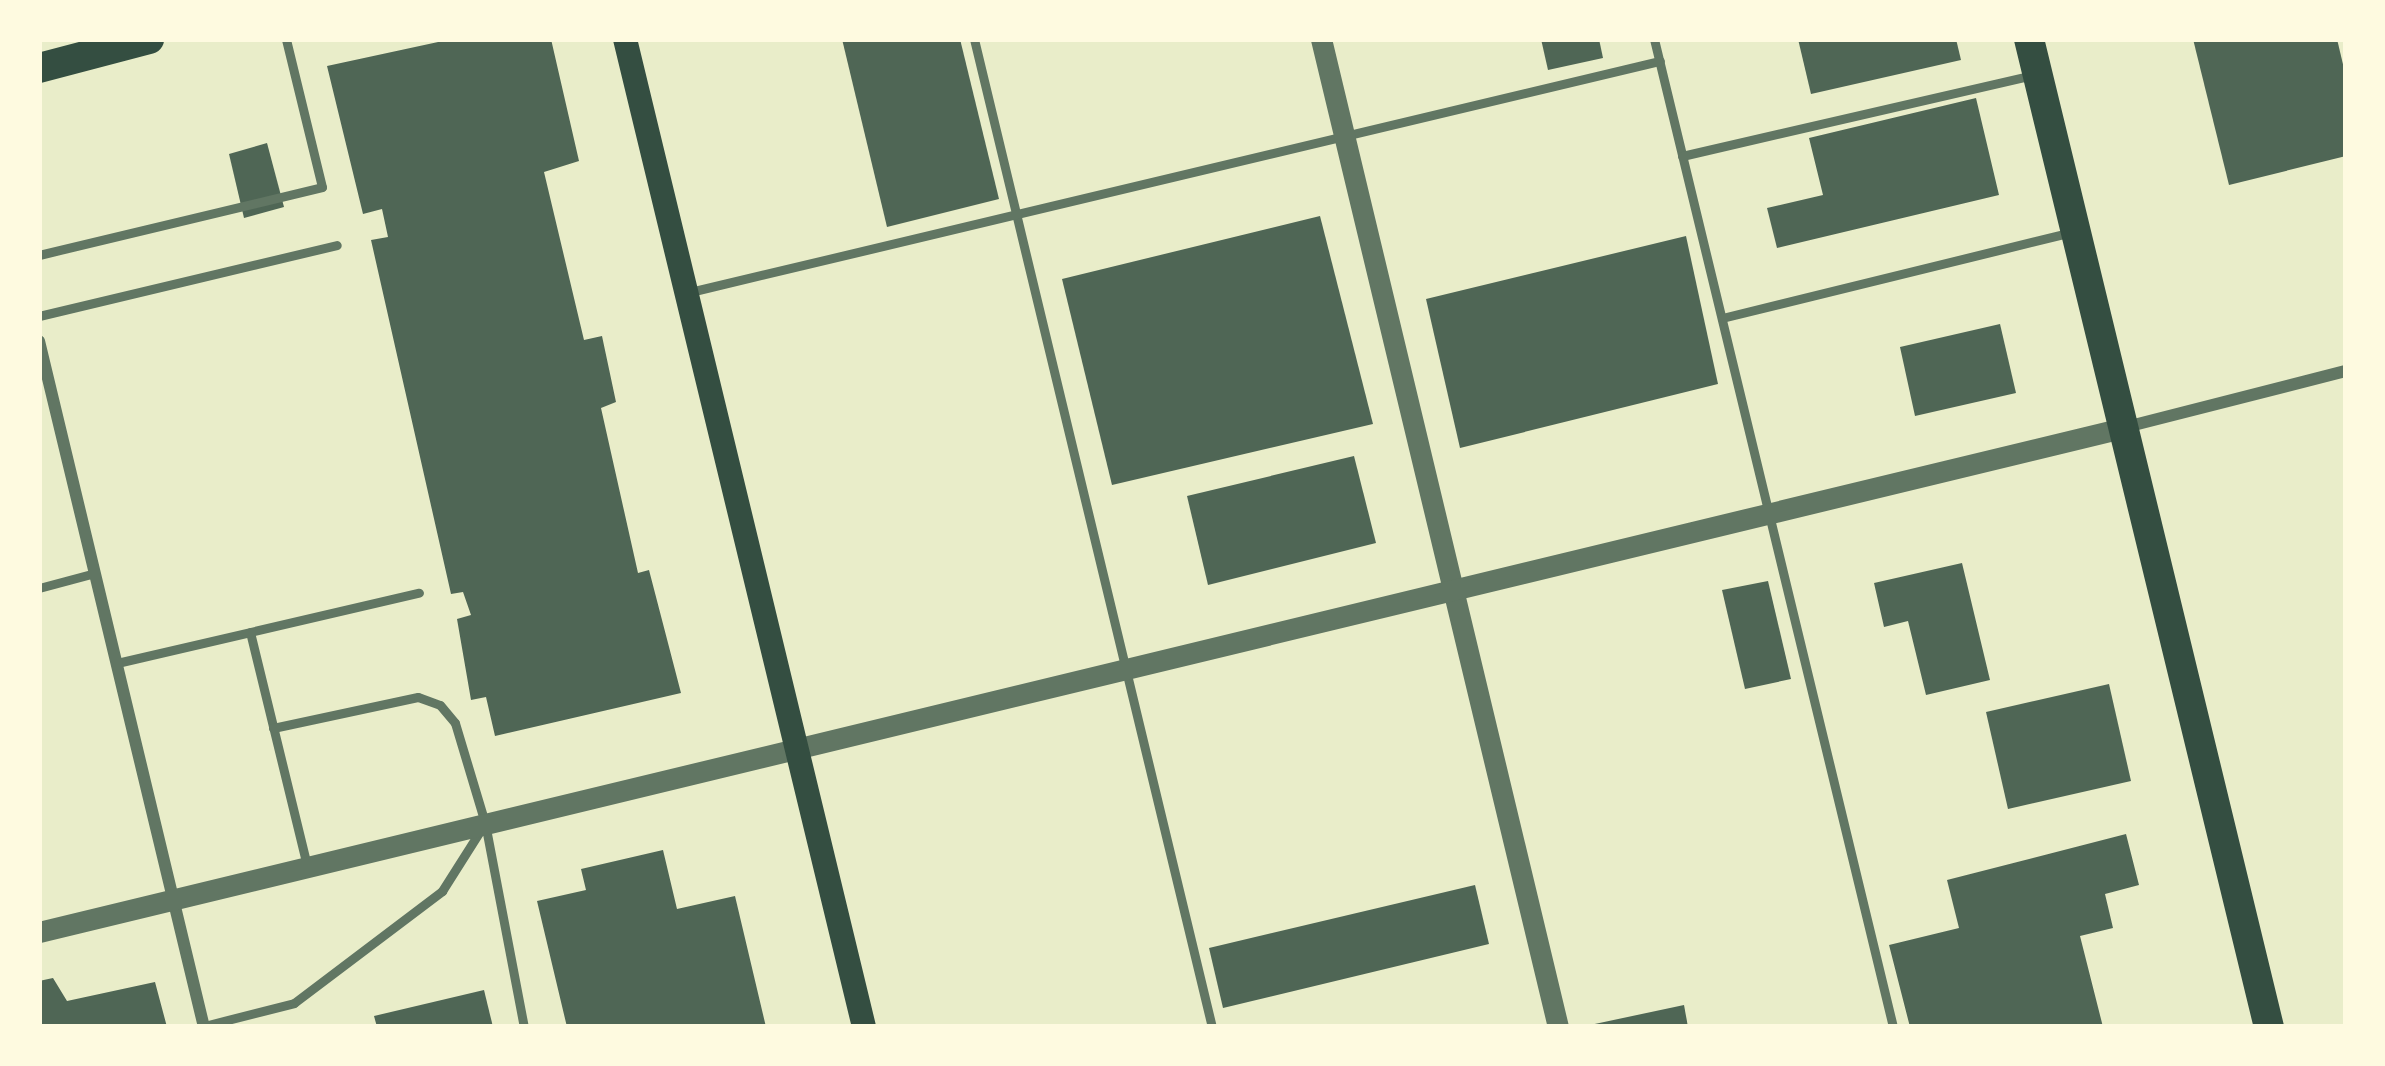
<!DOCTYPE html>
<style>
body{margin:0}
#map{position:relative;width:2385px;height:1066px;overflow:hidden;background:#e9edc9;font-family:"PT Sans Narrow",sans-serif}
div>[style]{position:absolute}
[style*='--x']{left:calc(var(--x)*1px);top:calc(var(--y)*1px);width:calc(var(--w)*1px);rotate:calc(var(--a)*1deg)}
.building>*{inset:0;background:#4f6655}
.service>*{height:9px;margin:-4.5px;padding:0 4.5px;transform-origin:4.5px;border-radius:4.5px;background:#617663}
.minor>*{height:12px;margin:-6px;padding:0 6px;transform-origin:6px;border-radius:6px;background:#617663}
.tertiary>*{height:21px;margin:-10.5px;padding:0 10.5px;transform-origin:10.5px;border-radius:10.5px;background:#617663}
.secondary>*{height:24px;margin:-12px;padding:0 12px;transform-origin:12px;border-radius:12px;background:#344e41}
.primary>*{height:30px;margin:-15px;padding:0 15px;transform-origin:15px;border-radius:15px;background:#344e41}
span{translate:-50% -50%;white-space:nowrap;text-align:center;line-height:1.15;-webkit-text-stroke:12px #fefae0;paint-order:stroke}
.frame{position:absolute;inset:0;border:42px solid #fefae0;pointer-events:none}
</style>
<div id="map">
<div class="building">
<i style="clip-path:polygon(452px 39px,551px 39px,579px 161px,544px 172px,584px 340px,602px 336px,616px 402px,601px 408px,638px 573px,649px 570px,681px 693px,495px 736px,486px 697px,471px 700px,457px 619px,471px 615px,463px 592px,451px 594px,371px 240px,388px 237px,382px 209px,363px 214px,327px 66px)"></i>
<i style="clip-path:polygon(842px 39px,960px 39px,999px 199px,887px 227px)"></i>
<i style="clip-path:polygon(1541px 39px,1599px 39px,1603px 58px,1548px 70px)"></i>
<i style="clip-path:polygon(1798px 39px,1956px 39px,1961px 60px,1811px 94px)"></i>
<i style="clip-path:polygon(2193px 39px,2337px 39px,2346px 77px,2346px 156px,2229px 185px)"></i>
<i style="clip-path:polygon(1976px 98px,1999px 195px,1777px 248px,1767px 208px,1823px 195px,1809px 138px)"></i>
<i style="clip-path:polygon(267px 143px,284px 207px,244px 218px,229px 154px)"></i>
<i style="clip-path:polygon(1320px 216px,1373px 424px,1112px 485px,1062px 279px)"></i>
<i style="clip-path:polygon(1686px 236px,1718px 384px,1460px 448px,1426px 299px)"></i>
<i style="clip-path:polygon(2000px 324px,2016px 393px,1915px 416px,1900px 347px)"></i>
<i style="clip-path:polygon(1354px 456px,1376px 543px,1208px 585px,1187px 496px)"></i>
<i style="clip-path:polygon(1962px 563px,1990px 680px,1926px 695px,1908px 621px,1884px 627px,1874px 583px)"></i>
<i style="clip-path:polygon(1768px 581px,1791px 679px,1745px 689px,1722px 590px)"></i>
<i style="clip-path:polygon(2109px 684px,2131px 781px,2008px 809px,1986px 712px)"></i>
<i style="clip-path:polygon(2126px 834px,2139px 885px,2105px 894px,2113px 928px,2080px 936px,2103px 1027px,1910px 1027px,1889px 945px,1959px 928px,1947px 880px)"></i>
<i style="clip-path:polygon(663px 850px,677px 909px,735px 896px,766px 1027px,567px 1027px,537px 901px,586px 890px,581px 869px)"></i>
<i style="clip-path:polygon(1475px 885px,1489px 944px,1223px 1008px,1209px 948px)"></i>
<i style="clip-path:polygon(53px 978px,67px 1001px,155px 982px,167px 1027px,39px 1027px,39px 981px)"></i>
<i style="clip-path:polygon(484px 990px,493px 1027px,377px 1027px,374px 1016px)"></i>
<i style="clip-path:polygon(1684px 1005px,1688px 1027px,1590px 1027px,1590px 1025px)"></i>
</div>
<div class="service">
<i style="--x:974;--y:39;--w:1016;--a:76.46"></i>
<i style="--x:1654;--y:39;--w:1016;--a:76.4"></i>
<i style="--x:1682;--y:156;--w:361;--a:-13"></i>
<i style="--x:39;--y:255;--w:291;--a:-13.5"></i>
<i style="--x:322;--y:187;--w:152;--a:-103.7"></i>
<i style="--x:690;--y:292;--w:997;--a:-13.4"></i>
<i style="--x:39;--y:316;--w:306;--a:-13.4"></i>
<i style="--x:1722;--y:318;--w:360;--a:-13.8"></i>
<i style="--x:39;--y:588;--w:58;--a:-15"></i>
<i style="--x:250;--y:632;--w:241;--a:76.3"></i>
<i style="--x:117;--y:663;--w:310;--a:-13.1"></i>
<i style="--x:273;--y:728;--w:148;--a:-12.1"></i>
<i style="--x:418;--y:697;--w:23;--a:20"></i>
<i style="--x:440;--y:705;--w:23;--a:50"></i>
<i style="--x:455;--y:723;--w:104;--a:73.3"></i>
<i style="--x:485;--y:823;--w:208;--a:79.2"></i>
<i style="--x:204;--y:1026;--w:93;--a:-14.3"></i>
<i style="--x:294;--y:1003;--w:186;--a:-37.1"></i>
<i style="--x:442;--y:891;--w:75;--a:-57.6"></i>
</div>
<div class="minor">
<i style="--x:39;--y:341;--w:706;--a:76.48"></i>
<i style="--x:2126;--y:427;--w:227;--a:-14.3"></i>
</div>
<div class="tertiary">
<i style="--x:1321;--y:39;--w:1016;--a:76.51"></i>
<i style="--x:39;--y:932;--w:2144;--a:-13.6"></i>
</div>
<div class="secondary">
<i style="--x:625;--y:39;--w:1016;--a:76.4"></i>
</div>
<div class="primary">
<i style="--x:2029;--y:39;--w:1017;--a:76.35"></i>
<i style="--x:39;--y:68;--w:114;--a:-14.8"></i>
</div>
<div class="frame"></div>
</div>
